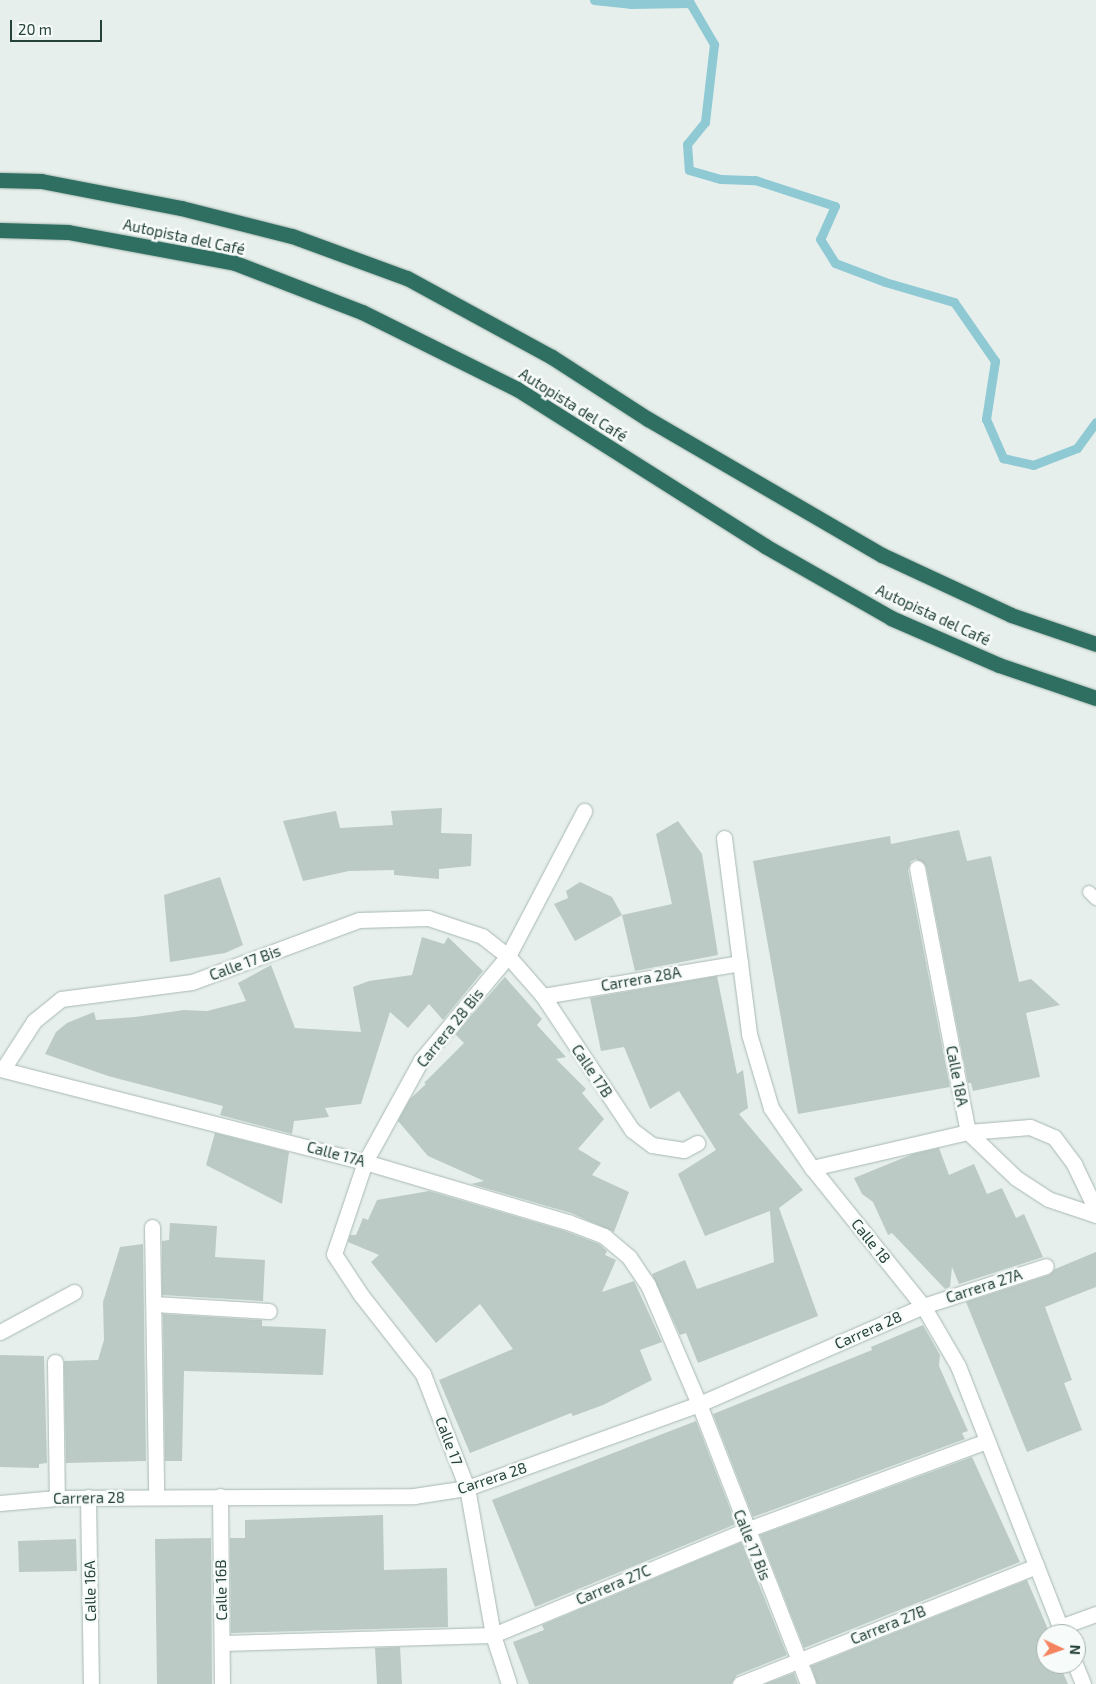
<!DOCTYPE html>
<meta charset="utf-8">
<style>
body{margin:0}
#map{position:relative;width:1096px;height:1684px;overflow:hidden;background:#e6efeb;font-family:"Exo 2",sans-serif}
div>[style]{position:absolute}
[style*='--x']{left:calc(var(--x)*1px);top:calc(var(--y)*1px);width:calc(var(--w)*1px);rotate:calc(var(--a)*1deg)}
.stream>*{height:9px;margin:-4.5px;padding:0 4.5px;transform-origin:4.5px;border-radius:4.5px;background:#8ec9d4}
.building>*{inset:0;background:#bbcac4}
.roads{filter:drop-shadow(0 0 1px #a8b8b2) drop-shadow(0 0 1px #a8b8b2)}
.lane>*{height:12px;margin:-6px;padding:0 6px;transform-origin:6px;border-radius:6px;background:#fff}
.street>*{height:15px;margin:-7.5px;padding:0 7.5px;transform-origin:7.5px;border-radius:7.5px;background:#fff}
.highway>*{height:15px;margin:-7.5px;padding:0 7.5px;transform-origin:7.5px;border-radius:7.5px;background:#2f6f62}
span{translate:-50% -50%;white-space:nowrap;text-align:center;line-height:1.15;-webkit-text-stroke:5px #f7fbf9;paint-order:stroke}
.street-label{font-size:15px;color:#24423a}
.north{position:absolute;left:1036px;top:1624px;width:50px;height:50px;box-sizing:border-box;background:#f7fbf9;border:1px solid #a3b1ad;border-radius:50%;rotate:93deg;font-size:14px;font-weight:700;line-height:20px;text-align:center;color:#24423a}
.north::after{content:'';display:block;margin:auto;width:18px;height:22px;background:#f4845f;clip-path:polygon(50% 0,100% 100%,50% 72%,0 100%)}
.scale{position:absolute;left:10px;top:20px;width:92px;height:22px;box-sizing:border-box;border:2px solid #24423a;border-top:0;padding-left:6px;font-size:15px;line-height:18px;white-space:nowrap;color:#24423a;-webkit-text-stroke:4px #f7fbf9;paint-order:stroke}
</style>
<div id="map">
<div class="stream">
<i style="--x:594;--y:0;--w:36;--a:6"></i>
<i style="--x:630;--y:4;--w:60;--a:-1"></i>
<i style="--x:690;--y:3;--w:48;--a:59.7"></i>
<i style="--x:714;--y:44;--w:79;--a:96.6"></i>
<i style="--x:705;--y:122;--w:28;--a:129"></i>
<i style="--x:687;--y:144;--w:26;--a:86"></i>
<i style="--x:689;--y:170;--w:33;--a:16"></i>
<i style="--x:721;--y:179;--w:34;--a:2"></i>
<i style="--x:755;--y:180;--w:84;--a:18"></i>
<i style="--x:835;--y:206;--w:36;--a:114"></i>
<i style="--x:820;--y:239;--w:28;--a:58"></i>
<i style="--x:835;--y:263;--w:53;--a:20.8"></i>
<i style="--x:885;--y:282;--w:72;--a:16.2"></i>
<i style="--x:954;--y:302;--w:72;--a:55.2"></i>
<i style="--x:995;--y:361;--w:59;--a:98.8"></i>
<i style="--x:986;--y:419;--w:43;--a:66.4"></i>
<i style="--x:1003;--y:458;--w:31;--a:13"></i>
<i style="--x:1033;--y:465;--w:47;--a:-21.1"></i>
<i style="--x:1077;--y:448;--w:32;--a:-54"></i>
</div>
<div class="building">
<i style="clip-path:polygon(442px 808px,441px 833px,472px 834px,471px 866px,439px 869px,439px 879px,394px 875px,394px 870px,349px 871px,303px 881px,283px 821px,336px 811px,340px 828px,393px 825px,391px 811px)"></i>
<i style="clip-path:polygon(678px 821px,702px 854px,718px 955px,635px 971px,622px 915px,672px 904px,656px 834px)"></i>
<i style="clip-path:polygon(959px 830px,967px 861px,991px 856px,1019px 982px,1031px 979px,1060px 1005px,1026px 1013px,1040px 1077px,973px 1091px,971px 1083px,968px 1083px,926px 866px,916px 859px,911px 861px,908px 870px,950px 1087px,798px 1114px,753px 861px,890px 836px,891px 844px)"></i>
<i style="clip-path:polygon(220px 877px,243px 945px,225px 953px,170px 962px,164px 895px)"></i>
<i style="clip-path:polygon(580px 882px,612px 897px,622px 915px,575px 941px,554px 904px,568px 898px,566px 891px)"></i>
<i style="clip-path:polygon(422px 937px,444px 944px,448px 937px,483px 971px,443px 1020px,429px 1004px,408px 1028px,390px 1012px,361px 1104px,325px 1108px,329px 1117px,294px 1121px,292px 1134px,220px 1115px,223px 1106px,108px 1076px,45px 1054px,56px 1032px,67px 1023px,94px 1012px,96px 1020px,135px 1017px,184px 1010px,207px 1011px,246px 1001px,238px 983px,271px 965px,295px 1028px,361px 1032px,353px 987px,369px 981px,412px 975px)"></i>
<i style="clip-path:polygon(717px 976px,737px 1074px,743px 1070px,748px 1108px,739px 1114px,803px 1190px,779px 1208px,818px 1316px,698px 1363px,686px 1333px,680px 1335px,652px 1274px,685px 1260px,697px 1289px,774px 1262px,770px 1211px,705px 1236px,678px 1174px,716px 1150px,679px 1091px,650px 1109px,624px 1047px,601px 1051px,590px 998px)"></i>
<i style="clip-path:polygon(505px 977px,542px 1019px,537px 1025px,566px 1057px,556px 1059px,586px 1089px,582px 1093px,604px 1119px,578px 1149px,601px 1163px,592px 1175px,629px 1192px,614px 1232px,571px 1213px,471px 1184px,484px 1181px,428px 1156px,398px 1121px,410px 1099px,426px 1084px,424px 1083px,464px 1043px,455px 1034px)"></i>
<i style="clip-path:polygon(215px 1133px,289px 1152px,282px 1204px,206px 1165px)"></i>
<i style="clip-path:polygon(939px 1148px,949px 1175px,974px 1164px,987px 1194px,1002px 1188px,1016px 1218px,1024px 1214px,1043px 1257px,959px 1284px,952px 1267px,950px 1287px,945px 1289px,892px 1233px,888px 1235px,873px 1202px,862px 1194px,854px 1178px,913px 1154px)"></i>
<i style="clip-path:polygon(429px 1191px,565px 1231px,599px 1244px,607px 1251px,605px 1255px,616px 1260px,602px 1292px,634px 1281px,662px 1342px,640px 1350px,652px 1380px,603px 1405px,573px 1416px,571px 1413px,470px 1453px,439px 1380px,513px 1349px,480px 1304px,436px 1343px,371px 1262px,379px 1255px,348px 1242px,350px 1235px,356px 1235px,363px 1218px,368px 1220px,377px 1200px)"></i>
<i style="clip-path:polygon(170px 1223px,217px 1226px,215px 1257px,265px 1260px,263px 1301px,162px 1295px,162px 1241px,169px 1240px)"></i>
<i style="clip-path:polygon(143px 1244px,146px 1461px,66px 1463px,64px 1361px,98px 1360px,104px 1340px,103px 1302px,120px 1247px)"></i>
<i style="clip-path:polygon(1096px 1252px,1096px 1287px,1045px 1307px,1072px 1380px,1064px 1383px,1082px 1430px,1027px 1452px,966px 1302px,1049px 1275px,1055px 1269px)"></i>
<i style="clip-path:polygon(163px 1314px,262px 1320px,262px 1326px,326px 1329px,323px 1375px,184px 1371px,182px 1461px,165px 1461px)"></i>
<i style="clip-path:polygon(923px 1325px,940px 1355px,939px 1366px,968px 1431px,962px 1433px,965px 1439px,753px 1517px,713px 1414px,872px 1350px,871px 1347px)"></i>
<i style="clip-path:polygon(0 1355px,44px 1356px,47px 1463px,39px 1464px,39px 1468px,0 1467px)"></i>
<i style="clip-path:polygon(696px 1421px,736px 1524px,535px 1607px,492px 1500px)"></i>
<i style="clip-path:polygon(972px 1457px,1020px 1562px,804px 1648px,760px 1535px)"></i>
<i style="clip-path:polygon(383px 1515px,384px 1570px,447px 1568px,448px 1627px,231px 1633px,230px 1538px,245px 1538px,245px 1520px)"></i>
<i style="clip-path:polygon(211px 1538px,212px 1684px,157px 1684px,155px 1539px)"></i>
<i style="clip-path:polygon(76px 1539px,77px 1571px,19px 1572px,18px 1541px)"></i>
<i style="clip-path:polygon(742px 1542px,787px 1655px,737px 1675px,731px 1684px,529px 1684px,513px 1642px,544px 1630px,542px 1625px)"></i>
<i style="clip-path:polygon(1027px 1580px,1050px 1634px,1046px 1634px,1046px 1664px,1059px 1664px,1068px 1684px,817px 1684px,811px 1666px)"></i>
<i style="clip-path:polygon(400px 1647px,402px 1684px,377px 1684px,375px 1648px)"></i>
<i style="clip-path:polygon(794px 1673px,798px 1684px,765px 1684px)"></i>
</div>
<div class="roads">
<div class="lane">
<i style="--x:1089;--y:892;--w:10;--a:45"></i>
</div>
<div class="street">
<i style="--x:724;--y:838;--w:198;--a:82.7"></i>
<i style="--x:749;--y:1034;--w:77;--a:73.4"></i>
<i style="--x:771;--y:1108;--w:73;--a:55.7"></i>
<i style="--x:812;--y:1168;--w:177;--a:51.2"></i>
<i style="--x:923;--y:1306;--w:69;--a:59.7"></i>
<i style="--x:958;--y:1366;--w:288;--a:68.6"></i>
<i style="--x:917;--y:868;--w:269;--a:79.1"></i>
<i style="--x:968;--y:1132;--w:66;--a:43.8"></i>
<i style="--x:1016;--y:1178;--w:38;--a:33"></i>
<i style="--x:1048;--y:1199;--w:51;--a:18.4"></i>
<i style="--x:543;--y:996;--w:200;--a:-9.5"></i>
<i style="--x:0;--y:1069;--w:377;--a:14.3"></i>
<i style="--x:365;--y:1162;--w:212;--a:16.5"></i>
<i style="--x:568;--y:1222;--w:39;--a:21"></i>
<i style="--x:604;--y:1236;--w:33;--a:40"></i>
<i style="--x:629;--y:1257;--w:34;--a:56"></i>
<i style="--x:648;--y:1285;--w:129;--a:66.8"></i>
<i style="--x:699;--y:1404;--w:300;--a:68.7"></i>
<i style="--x:3;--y:1069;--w:57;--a:-57.1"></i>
<i style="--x:34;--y:1021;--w:35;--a:-39"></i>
<i style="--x:61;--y:999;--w:132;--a:-7.4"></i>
<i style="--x:192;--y:982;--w:178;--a:-20.4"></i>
<i style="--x:359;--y:920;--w:69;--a:-1.7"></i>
<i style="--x:428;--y:918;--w:57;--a:18.4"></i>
<i style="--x:482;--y:936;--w:33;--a:38"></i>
<i style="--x:508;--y:956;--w:53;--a:48.8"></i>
<i style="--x:543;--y:996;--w:161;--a:56.4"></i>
<i style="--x:632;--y:1130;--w:25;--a:37"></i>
<i style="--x:652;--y:1145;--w:32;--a:9"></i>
<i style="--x:684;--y:1150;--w:15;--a:-28"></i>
<i style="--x:812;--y:1168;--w:160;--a:-13"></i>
<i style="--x:968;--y:1132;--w:62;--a:-4.6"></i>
<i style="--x:1030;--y:1127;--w:26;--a:23"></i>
<i style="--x:1054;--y:1137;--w:34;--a:53"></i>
<i style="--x:1074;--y:1164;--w:51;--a:64.4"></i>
<i style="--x:152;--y:1227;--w:269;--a:89.1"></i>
<i style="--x:154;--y:1304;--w:115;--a:3.5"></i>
<i style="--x:0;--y:1332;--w:84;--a:-28.4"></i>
<i style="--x:55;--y:1362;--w:136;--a:89.2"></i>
<i style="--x:220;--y:1496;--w:188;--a:89.4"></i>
<i style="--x:88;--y:1497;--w:187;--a:89.1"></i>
<i style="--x:0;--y:1503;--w:57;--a:-5"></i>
<i style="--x:57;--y:1498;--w:357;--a:-0.3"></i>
<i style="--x:414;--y:1496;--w:54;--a:-8.6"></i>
<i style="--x:467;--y:1488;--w:247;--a:-19.9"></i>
<i style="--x:699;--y:1404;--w:244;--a:-23.6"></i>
<i style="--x:923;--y:1306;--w:129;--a:-18"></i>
<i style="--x:1060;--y:1627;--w:38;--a:-20"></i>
<i style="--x:222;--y:1643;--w:271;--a:-1.7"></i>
<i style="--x:493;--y:1635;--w:274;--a:-22.5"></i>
<i style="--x:746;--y:1530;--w:257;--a:-20.3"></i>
<i style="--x:1075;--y:1664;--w:22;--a:68"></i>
<i style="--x:509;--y:1684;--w:52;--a:-108.1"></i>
<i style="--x:493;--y:1635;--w:149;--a:-100"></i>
<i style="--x:467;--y:1488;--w:122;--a:-111.1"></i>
<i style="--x:423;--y:1374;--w:100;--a:-128.1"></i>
<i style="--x:361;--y:1295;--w:49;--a:-123.4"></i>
<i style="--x:334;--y:1254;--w:97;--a:-71.4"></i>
<i style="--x:365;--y:1162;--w:116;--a:-61.2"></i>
<i style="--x:421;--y:1060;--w:136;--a:-50.1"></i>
<i style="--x:508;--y:956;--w:164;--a:-62.3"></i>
<i style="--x:740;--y:1684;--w:319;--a:-21.7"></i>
</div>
<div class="highway">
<i style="--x:0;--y:180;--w:41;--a:1.4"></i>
<i style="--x:41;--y:181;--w:143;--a:10.9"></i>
<i style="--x:181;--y:208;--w:114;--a:14.2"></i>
<i style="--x:292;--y:236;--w:122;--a:20.1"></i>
<i style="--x:407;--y:278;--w:165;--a:28.6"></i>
<i style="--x:552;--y:357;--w:114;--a:32.9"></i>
<i style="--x:648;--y:419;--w:271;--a:30.2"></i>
<i style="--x:882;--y:555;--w:142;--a:24.9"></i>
<i style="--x:1011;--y:615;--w:90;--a:18.8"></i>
<i style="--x:0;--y:230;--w:68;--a:1.7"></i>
<i style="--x:68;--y:232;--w:170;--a:10.5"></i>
<i style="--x:235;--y:263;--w:136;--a:21.1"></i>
<i style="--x:362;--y:312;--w:173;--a:26.4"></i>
<i style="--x:517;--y:389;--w:294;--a:32.3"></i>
<i style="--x:765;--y:546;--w:145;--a:29.7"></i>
<i style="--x:891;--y:618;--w:118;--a:23.5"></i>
<i style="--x:999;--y:665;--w:102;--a:18.8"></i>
</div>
</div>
<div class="street-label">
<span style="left:184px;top:237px;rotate:12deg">Autopista del Café</span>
<span style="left:573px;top:405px;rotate:32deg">Autopista del Café</span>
<span style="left:933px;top:615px;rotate:25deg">Autopista del Café</span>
<span style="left:245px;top:963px;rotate:-20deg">Calle 17 Bis</span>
<span style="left:641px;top:979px;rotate:-10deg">Carrera 28A</span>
<span style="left:450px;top:1028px;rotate:-51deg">Carrera 28 Bis</span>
<span style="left:592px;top:1071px;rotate:56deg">Calle 17B</span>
<span style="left:957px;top:1076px;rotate:79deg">Calle 18A</span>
<span style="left:336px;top:1154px;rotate:15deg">Calle 17A</span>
<span style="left:871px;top:1241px;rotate:51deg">Calle 18</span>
<span style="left:984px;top:1286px;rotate:-18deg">Carrera 27A</span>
<span style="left:868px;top:1330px;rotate:-24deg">Carrera 28</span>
<span style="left:449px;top:1441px;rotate:69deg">Calle 17</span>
<span style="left:492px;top:1478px;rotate:-18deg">Carrera 28</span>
<span style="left:89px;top:1498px;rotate:-1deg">Carrera 28</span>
<span style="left:752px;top:1545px;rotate:68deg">Calle 17 Bis</span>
<span style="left:613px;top:1585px;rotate:-23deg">Carrera 27C</span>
<span style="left:221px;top:1590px;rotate:-91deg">Calle 16B</span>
<span style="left:90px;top:1591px;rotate:-91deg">Calle 16A</span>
<span style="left:888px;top:1625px;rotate:-22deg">Carrera 27B</span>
</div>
<div class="north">N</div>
<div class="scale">20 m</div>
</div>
